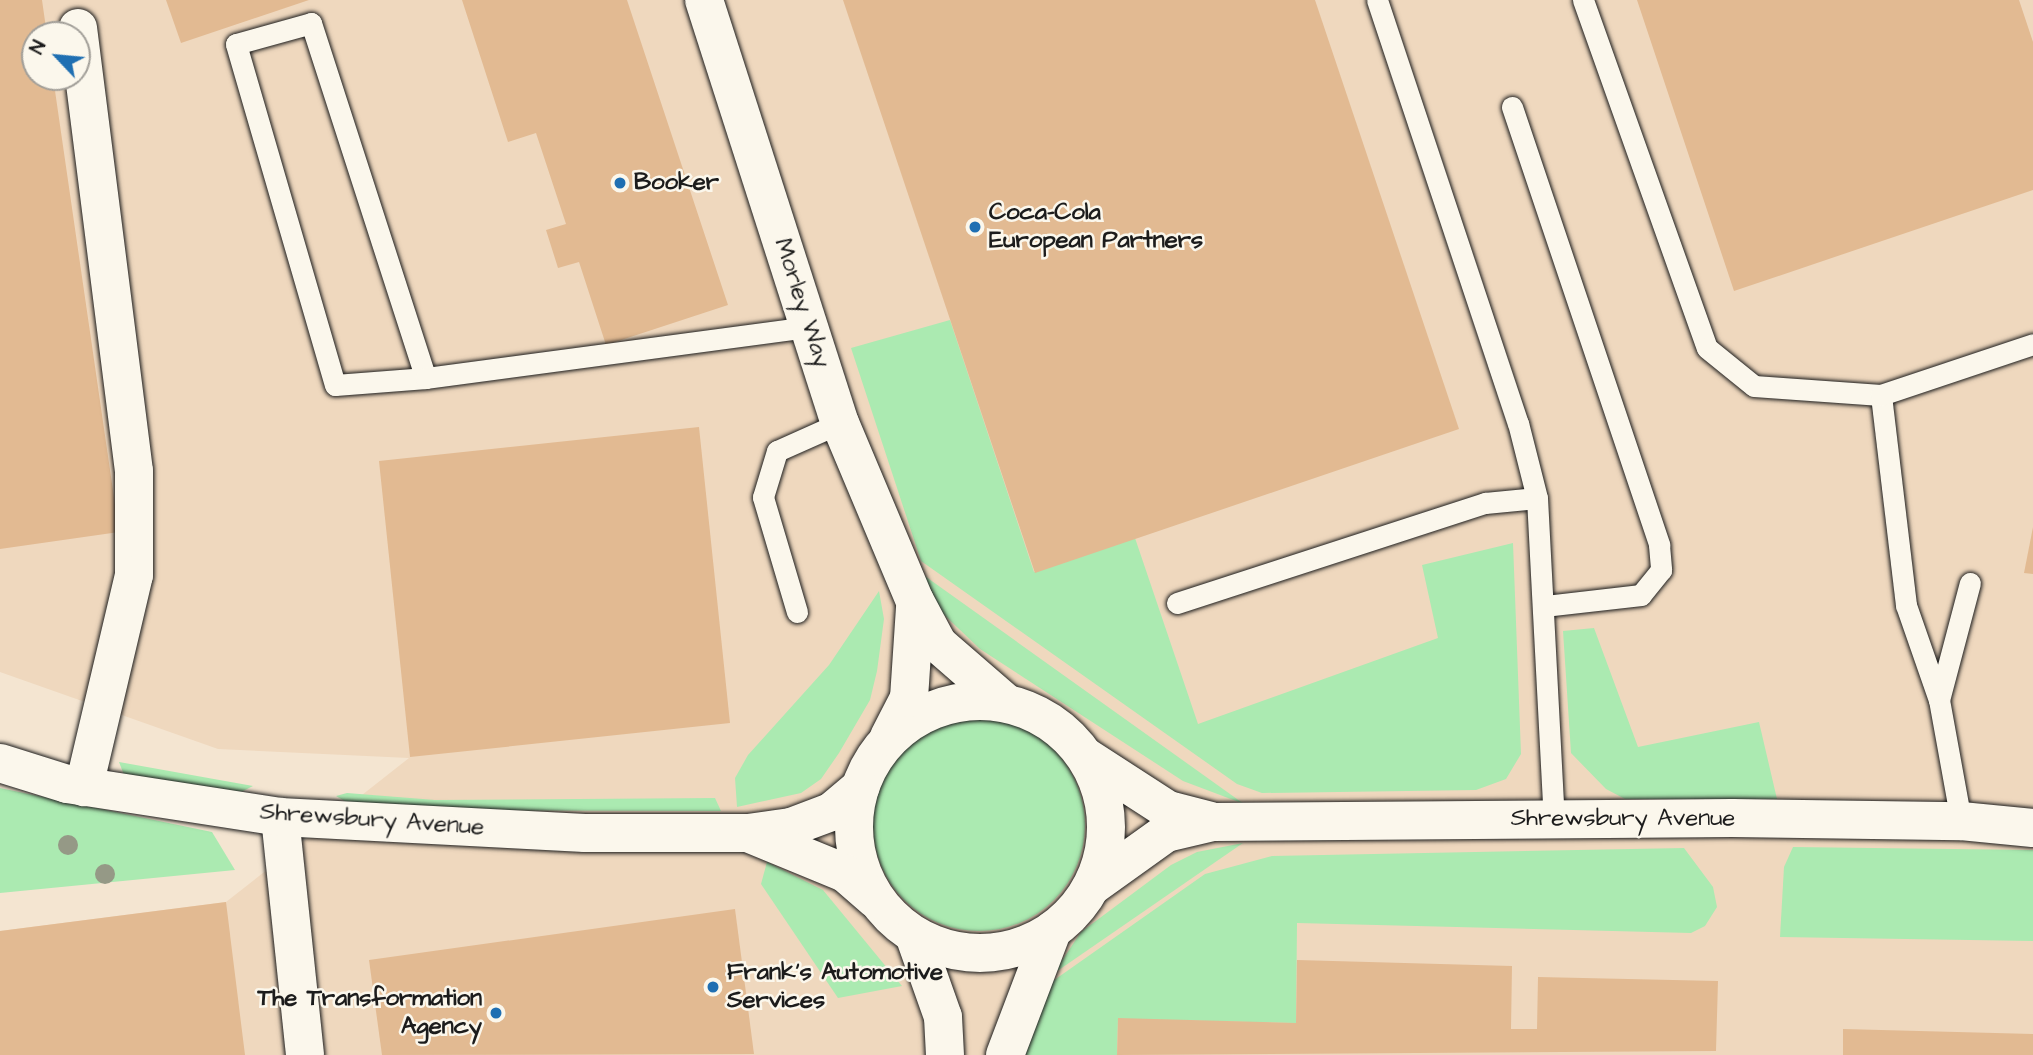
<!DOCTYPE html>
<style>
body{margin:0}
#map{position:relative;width:2033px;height:1055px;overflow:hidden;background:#f4e5d1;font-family:"Architects Daughter",sans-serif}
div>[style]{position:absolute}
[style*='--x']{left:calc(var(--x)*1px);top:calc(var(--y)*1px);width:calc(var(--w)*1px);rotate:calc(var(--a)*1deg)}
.built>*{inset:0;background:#efd8be}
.green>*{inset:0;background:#abeab1}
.round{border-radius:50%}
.building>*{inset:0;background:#e2ba92}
.roads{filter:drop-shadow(0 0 2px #1c1c1c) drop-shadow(0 0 2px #1c1c1c)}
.service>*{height:21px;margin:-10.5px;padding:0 10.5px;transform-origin:10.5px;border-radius:10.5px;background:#fbf7ec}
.minor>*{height:38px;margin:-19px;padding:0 19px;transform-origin:19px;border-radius:19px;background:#fbf7ec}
.tertiary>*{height:38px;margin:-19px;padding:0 19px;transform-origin:19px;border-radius:19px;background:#fbf7ec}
.tertiary>.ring{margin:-19px;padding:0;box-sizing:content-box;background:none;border:38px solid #fbf7ec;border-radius:50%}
.trees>*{width:20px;height:20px;margin:-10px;border-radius:50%;background:#959986}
.dots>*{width:19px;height:19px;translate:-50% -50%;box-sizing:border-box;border:4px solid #fbf7ec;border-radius:50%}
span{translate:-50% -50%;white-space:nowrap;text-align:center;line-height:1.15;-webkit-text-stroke:5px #fbf7ec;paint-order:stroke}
.poi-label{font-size:24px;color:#1c1c1c;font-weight:700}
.left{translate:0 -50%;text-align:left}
.right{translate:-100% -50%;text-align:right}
.street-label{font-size:24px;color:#1c1c1c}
.north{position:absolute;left:21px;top:21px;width:70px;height:70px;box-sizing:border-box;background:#fbf7ec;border:2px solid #a29f99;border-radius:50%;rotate:296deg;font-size:19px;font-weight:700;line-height:28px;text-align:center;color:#1c1c1c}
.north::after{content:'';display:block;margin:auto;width:24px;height:32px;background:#1f6fb2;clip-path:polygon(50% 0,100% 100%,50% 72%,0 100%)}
</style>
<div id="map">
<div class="built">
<i style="clip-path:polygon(evenodd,0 0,2033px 0,2033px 1055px,0 1055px,0 931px,226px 902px,409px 758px,218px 749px,0 672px,0 0,35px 35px,77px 35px,77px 77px,35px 77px,35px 35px)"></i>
</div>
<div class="green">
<i style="clip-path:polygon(950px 320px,1034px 572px,1135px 538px,1198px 724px,1438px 638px,1422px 565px,1513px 543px,1521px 754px,1506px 779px,1476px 790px,1262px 793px,1237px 784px,921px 561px,851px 348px)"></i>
<i style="clip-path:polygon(915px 569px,1244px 804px,1183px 781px,980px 649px,938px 609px)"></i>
<i style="clip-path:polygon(879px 591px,884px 619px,877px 671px,870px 700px,839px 753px,821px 779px,801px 793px,737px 807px,735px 778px,748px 755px,829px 665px)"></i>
<i style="clip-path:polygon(1594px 628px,1638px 747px,1759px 722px,1777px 799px,1625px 799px,1606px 789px,1571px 753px,1563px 631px)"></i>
<i class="round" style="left:873px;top:719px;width:212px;height:212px"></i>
<i style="clip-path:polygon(119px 762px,253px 786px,241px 792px,124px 775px)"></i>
<i style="clip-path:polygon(0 788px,212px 832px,235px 870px,0 893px)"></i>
<i style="clip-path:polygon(347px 793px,435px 800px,715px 798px,721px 811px,360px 810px,336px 796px)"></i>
<i style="clip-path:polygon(1243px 843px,1053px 974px,1081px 932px,1171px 865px,1197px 852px)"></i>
<i style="clip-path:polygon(1793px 847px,2033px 850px,2033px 941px,1780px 937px,1784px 867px)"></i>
<i style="clip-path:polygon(1684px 848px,1713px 887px,1717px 907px,1705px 926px,1691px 933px,1297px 923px,1296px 1023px,1118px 1019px,1117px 1055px,1021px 1055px,1050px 983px,1205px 874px,1272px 856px)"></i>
<i style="clip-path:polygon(767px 862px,823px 890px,902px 986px,838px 998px,761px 884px)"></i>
</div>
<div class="building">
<i style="clip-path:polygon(0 0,42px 0,47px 35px,35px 35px,35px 77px,53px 77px,119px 532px,0 549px)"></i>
<i style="clip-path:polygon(166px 0,309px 0,181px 43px)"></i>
<i style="clip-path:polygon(462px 0,627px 0,728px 305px,606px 345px,579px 262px,558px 268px,546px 230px,566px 224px,536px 133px,508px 142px)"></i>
<i style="clip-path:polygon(843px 0,1315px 0,1459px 429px,1035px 573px)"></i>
<i style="clip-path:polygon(1637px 0,2019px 0,2033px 42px,2033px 190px,1734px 291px)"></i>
<i style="clip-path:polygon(699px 427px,730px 723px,410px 757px,379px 461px)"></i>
<i style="clip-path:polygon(2033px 527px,2033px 574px,2024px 573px)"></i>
<i style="clip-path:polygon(226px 902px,245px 1055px,0 1055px,0 931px)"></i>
<i style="clip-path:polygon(735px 909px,754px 1054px,382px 1055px,369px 960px)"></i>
<i style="clip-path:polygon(1297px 960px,1512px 966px,1511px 1029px,1537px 1029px,1538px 977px,1718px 981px,1716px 1051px,1117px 1055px,1118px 1018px,1296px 1023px)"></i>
<i style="clip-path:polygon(1843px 1029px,2033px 1034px,2033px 1055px,1843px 1055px)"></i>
</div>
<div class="roads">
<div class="service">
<i style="--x:1377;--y:0;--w:446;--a:71.6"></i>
<i style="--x:1518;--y:423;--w:77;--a:75.8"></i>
<i style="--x:1537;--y:498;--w:320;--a:87"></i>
<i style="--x:1583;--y:0;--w:369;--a:70.4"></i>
<i style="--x:1707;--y:348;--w:60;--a:39"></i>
<i style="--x:1754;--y:386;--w:127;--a:4.1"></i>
<i style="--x:311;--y:23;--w:373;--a:72.1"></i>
<i style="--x:426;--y:378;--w:91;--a:175.6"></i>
<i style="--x:335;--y:385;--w:355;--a:-106.2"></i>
<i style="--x:236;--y:44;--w:78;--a:-15.6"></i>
<i style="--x:1512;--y:107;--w:462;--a:71.4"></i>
<i style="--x:1659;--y:545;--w:25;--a:85"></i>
<i style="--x:1661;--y:570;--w:32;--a:129"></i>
<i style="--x:1641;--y:595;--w:98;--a:173.5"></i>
<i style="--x:426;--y:378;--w:387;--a:-7.6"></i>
<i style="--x:1177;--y:603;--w:324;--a:-18"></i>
<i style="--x:1485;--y:503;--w:52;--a:-5.5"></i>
<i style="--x:797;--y:612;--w:120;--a:-106.5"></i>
<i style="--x:763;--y:497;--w:48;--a:-73.1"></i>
<i style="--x:777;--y:451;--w:69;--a:-24"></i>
<i style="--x:1939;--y:700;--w:121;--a:-75.2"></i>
<i style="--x:1961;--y:821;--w:123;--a:-100.3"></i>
<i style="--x:1939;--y:700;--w:101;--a:-109.2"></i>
<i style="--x:1906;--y:605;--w:211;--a:-96.8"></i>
<i style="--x:1881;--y:395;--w:160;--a:-18.5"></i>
</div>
<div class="minor">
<i style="--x:78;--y:28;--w:447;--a:82.8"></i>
<i style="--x:134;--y:471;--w:104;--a:90"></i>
<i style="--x:134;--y:575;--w:218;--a:103.3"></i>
<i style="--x:1086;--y:757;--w:98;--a:32.9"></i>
<i style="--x:1168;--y:810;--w:44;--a:14.3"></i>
<i style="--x:280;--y:817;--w:239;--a:84"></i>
<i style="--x:1092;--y:886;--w:91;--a:-35.6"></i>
<i style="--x:1166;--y:833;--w:48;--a:-13.2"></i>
<i style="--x:1213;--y:822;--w:519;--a:-0.44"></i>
<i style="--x:1732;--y:818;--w:229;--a:0.8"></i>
<i style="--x:1961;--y:821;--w:72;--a:5.6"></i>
</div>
<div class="tertiary">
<i style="--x:704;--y:0;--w:444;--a:72.2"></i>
<i style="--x:840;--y:423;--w:193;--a:67.2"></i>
<i style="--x:915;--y:601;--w:49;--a:61.9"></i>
<i style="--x:938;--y:644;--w:89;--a:40.9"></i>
<i class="ring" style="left:854px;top:701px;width:214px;height:214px"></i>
<i style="--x:889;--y:737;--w:44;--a:-62.9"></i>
<i style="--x:909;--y:698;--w:91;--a:-86.2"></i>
<i style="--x:0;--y:763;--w:70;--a:17.4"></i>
<i style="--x:67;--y:784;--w:216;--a:8.8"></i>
<i style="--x:280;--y:817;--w:305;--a:3"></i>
<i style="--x:585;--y:833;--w:163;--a:0"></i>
<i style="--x:748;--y:833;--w:43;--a:-7.9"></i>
<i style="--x:791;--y:827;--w:43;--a:-20.6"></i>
<i style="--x:831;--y:812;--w:38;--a:-40"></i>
<i style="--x:750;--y:834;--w:103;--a:22.3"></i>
<i style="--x:845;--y:873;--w:40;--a:41"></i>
<i style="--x:914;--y:935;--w:87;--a:70.5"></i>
<i style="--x:943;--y:1017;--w:38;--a:87"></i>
<i style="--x:1005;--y:1055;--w:133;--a:-69.2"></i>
</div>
</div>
<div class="trees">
<i style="left:68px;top:845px"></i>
<i style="left:105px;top:874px"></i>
</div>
<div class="dots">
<i style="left:620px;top:183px;background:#1f6fb2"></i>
<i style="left:975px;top:227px;background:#1f6fb2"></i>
<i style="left:713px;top:987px;background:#1f6fb2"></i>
<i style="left:496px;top:1013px;background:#1f6fb2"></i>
</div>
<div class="poi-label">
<span class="left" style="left:634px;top:183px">Booker</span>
<span class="left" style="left:989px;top:227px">Coca-Cola<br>European Partners</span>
<span class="left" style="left:727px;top:987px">Frank's Automotive<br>Services</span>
<span class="right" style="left:482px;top:1013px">The Transformation<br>Agency</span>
</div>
<div class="street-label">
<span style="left:802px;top:303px;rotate:72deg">Morley Way</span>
<span style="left:1623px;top:819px">Shrewsbury Avenue</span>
<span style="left:372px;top:820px;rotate:4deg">Shrewsbury Avenue</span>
</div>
<div class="north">N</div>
</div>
